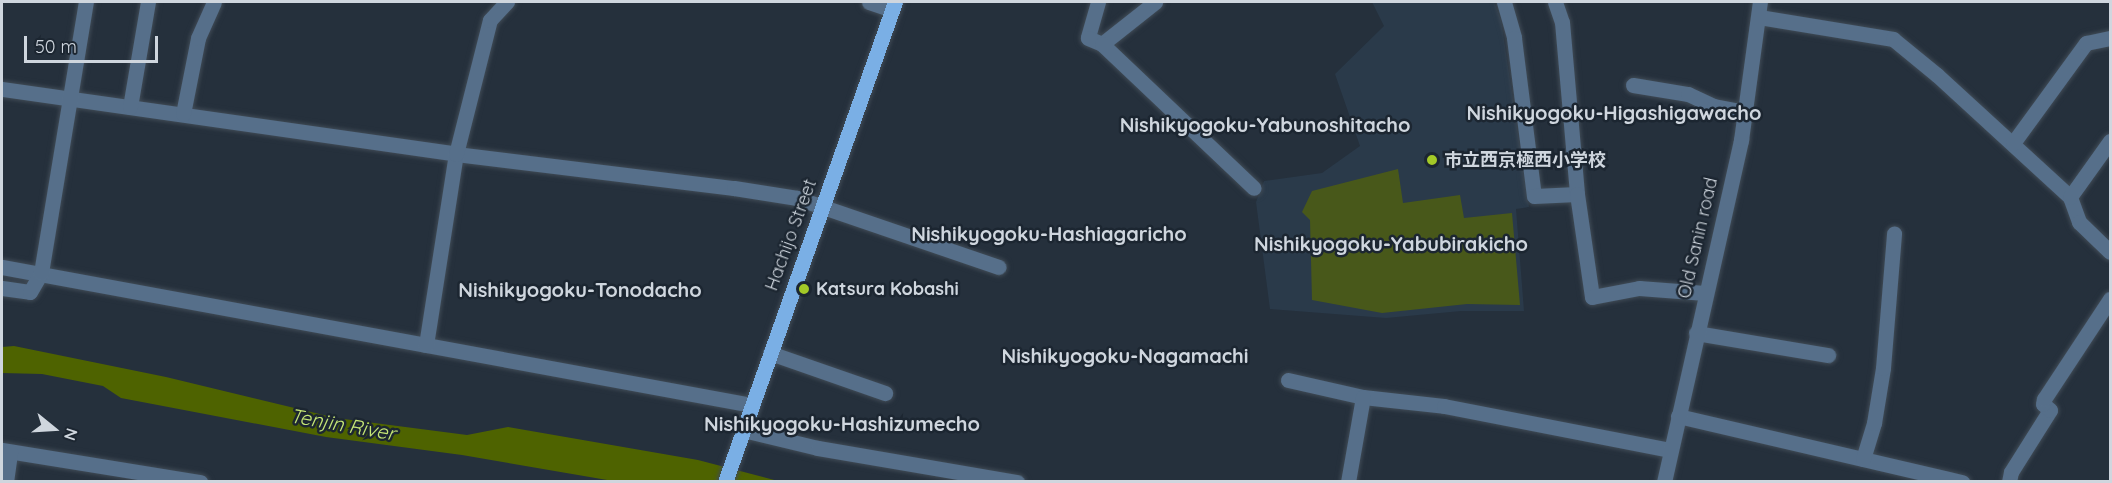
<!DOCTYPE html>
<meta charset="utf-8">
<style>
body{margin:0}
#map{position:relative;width:2112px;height:483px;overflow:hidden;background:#25303c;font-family:Quicksand,"Noto Sans JP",sans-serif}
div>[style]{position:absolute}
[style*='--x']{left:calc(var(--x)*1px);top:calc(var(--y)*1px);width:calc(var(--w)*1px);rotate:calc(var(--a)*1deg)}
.built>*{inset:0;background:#2a3a4a}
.green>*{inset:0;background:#48581a}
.water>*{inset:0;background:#4e6300}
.roads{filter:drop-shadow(0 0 2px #404b56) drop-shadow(0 0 2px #404b56)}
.minor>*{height:15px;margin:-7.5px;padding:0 7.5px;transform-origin:7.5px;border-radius:7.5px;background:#566f8a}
.major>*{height:15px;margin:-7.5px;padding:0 7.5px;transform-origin:7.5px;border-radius:7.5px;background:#7aafe5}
.dots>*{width:16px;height:16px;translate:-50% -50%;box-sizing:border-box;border:3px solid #1c2631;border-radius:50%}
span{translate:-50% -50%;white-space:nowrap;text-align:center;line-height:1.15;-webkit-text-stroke:5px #1c2631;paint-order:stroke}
.poi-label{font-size:18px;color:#cfd6de;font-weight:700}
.left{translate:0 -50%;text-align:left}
.street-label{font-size:18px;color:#cfd6de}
.neighbourhood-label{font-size:20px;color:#cfd6de;font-weight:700}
.water-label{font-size:20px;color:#c6e776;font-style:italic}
.frame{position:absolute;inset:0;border:3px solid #cfd6de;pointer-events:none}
.north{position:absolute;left:24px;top:399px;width:60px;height:60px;-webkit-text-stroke:4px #1c2631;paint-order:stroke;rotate:108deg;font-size:16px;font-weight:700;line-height:24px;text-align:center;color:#cfd6de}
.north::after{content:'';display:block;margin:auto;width:21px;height:27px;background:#cfd6de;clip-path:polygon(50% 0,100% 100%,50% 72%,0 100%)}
.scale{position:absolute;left:24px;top:36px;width:134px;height:27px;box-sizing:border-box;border:3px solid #cfd6de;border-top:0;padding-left:8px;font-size:18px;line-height:21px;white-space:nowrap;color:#cfd6de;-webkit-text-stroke:4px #1c2631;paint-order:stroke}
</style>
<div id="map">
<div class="built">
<i style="clip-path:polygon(1372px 2px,1494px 2px,1501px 20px,1529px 207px,1516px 209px,1524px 311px,1461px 311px,1386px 318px,1270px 309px,1256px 202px,1264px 181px,1322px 173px,1360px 146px,1335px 74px,1384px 26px)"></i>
</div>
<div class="green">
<i style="clip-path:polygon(1398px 169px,1403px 203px,1460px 195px,1464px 218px,1512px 213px,1520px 305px,1467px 304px,1382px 313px,1312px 300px,1310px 220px,1302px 212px,1312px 191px)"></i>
</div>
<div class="water">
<i style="clip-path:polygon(14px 346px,166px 377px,336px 418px,467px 435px,508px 427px,698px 460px,778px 481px,613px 481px,462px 455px,326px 437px,121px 398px,103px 386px,42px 374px,2px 373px,2px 347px)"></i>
</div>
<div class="roads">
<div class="minor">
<i style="--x:869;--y:2;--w:24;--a:19"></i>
<i style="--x:1098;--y:2;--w:37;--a:106"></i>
<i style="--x:1088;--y:38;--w:15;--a:23"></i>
<i style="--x:1102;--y:44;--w:68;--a:-38.4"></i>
<i style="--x:1504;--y:2;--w:37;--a:74"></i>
<i style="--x:1514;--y:38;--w:159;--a:82.8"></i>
<i style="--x:1534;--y:196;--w:43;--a:-2.7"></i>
<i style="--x:1555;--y:2;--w:21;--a:71"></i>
<i style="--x:1562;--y:22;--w:173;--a:85"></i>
<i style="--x:1577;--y:194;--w:104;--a:81.7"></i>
<i style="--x:1592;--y:297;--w:48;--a:-10.8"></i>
<i style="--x:1639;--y:288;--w:66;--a:4.3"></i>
<i style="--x:1759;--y:17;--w:136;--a:9.3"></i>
<i style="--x:1893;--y:39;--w:57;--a:39.3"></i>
<i style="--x:1937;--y:75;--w:180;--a:42.5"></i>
<i style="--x:2070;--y:197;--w:27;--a:70"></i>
<i style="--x:2079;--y:222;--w:43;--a:44.1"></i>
<i style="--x:1102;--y:44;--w:209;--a:43.5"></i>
<i style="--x:1633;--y:85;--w:56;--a:9.3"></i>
<i style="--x:1688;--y:94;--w:29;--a:25"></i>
<i style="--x:1714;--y:106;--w:32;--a:11"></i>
<i style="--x:2;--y:89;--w:459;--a:8.1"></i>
<i style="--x:456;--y:154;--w:280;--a:7"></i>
<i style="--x:734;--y:188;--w:64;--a:9"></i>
<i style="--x:797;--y:198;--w:213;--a:18.9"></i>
<i style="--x:130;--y:107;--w:107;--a:-80.3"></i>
<i style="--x:183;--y:114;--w:77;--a:-78.8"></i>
<i style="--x:198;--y:38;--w:39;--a:-66"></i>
<i style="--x:2013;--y:143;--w:124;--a:-53.9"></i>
<i style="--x:2086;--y:43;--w:25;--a:-12"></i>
<i style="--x:2070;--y:197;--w:69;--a:-54.5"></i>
<i style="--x:2;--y:267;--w:763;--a:10.43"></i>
<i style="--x:2;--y:288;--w:28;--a:8"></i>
<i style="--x:30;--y:292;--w:22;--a:-60"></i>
<i style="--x:41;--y:273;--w:275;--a:-80.6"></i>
<i style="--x:1696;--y:333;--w:134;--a:9.5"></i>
<i style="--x:426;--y:345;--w:193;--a:-81.1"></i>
<i style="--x:456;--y:154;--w:138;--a:-75.8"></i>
<i style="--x:490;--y:20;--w:25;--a:-47"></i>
<i style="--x:770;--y:353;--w:122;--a:19.2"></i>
<i style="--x:1288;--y:380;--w:77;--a:12.8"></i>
<i style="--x:1363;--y:397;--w:81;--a:6.3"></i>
<i style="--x:1444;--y:406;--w:231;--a:11"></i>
<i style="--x:1678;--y:416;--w:292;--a:13.1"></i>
<i style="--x:743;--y:430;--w:77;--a:13.5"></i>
<i style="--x:818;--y:448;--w:202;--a:9.7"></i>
<i style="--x:2;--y:450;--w:201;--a:9.2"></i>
<i style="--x:1863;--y:459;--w:38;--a:-73"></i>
<i style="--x:1874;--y:423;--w:56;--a:-80.7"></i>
<i style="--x:1883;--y:368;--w:135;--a:-85.3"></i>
<i style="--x:6;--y:482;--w:30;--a:-82"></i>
<i style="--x:1348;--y:482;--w:86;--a:-80"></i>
<i style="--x:1664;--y:482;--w:351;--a:-77.3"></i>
<i style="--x:1741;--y:140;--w:139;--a:-82.2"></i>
<i style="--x:2009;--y:482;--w:10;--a:-79"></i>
<i style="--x:2011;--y:472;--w:73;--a:-57.8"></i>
<i style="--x:2050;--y:410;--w:9;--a:-139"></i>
<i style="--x:2043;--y:404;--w:5;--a:-79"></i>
<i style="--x:2044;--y:399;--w:120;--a:-56.6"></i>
</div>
<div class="major">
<i style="--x:725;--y:482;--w:509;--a:-70.5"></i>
</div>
</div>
<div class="dots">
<i style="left:1432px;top:160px;background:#a3c927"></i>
<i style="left:804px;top:289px;background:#a3c927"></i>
</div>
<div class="poi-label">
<span class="left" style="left:1444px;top:160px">市立西京極西小学校</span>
<span class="left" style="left:816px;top:289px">Katsura Kobashi</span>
</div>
<div class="street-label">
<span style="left:791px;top:235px;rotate:-70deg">Hachijo Street</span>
<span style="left:1698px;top:238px;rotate:-77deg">Old Sanin road</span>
</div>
<div class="neighbourhood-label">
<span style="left:1614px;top:112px">Nishikyogoku-Higashigawacho</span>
<span style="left:1265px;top:124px">Nishikyogoku-Yabunoshitacho</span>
<span style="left:1049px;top:233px">Nishikyogoku-Hashiagaricho</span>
<span style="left:1391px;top:243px">Nishikyogoku-Yabubirakicho</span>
<span style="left:580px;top:289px">Nishikyogoku-Tonodacho</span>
<span style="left:1125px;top:355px">Nishikyogoku-Nagamachi</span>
<span style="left:842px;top:423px">Nishikyogoku-Hashizumecho</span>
</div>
<div class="water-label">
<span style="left:343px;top:424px;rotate:10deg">Tenjin River</span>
</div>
<div class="frame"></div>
<div class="north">N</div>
<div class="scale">50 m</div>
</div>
